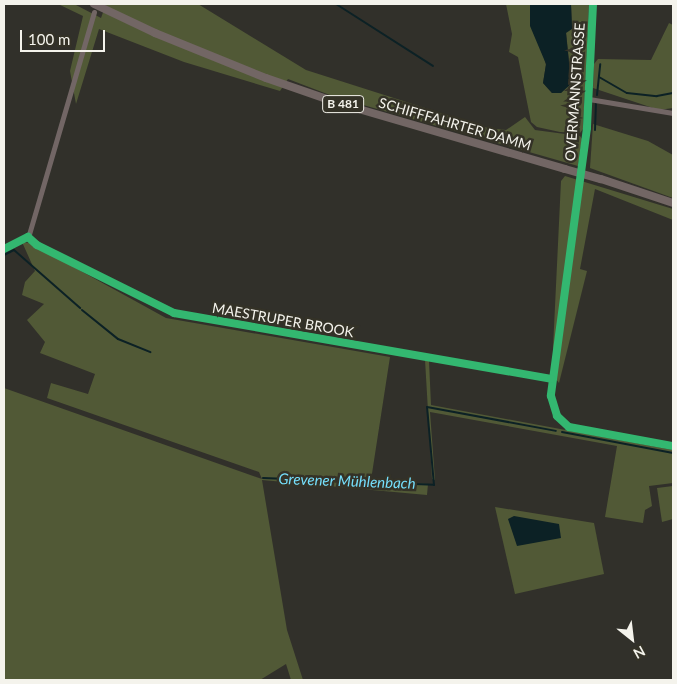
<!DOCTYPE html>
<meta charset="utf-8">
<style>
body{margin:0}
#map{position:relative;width:677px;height:684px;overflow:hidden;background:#31302a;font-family:Lato,sans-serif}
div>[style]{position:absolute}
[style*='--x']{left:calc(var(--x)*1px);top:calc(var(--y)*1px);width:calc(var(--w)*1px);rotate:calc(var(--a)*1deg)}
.green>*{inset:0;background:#515936}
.water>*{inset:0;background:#0c2125}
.stream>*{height:2px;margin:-1px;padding:0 1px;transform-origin:1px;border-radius:1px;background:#0c2125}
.street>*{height:5px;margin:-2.5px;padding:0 2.5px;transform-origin:2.5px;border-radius:2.5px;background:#726665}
.primary>*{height:8px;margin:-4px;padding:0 4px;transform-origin:4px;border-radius:4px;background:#726664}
.primary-bridge>*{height:8px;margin:-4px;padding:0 4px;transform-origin:4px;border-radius:4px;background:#726664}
.cycleway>*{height:8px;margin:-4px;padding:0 4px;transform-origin:4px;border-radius:4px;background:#33b770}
span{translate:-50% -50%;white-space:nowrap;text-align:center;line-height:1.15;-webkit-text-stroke:5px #343227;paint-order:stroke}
.shield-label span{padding:1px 4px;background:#343227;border:1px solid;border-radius:4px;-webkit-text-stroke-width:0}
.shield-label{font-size:12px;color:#f4f3ec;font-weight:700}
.street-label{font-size:14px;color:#f4f3ec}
.water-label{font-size:15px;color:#75dffc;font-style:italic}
.frame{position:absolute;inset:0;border:5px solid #f4f3ec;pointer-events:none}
.north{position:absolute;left:607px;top:614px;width:50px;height:50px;-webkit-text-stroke:4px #343227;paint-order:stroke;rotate:151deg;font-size:14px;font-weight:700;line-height:20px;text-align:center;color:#f4f3ec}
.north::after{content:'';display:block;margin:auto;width:18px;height:22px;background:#f4f3ec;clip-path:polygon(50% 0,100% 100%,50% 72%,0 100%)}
.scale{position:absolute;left:20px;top:30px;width:85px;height:22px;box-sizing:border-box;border:2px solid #f4f3ec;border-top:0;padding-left:6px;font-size:15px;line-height:18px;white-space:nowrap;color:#f4f3ec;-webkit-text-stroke:4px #343227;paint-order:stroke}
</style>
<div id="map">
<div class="green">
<i style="clip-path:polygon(58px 4px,74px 4px,101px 18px,106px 4px,198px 4px,306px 70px,488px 128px,506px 130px,525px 117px,535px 130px,580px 136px,582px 139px,578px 166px,335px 97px,288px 79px,280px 91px,184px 62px,99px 29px,76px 104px,70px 71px,83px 16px)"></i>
<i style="clip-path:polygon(506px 4px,530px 4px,546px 65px,543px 83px,552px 93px,561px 93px,571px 79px,566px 32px,572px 28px,571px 4px,589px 4px,583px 129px,580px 133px,560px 132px,537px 127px,531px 122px,518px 57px,509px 52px,512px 34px)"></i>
<i style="clip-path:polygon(669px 23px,673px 25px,673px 108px,659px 110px,593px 88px,594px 64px,598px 59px,651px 60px)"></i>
<i style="clip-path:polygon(593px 124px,648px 141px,673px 155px,673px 198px,590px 168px)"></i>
<i style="clip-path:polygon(565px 176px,673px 209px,673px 220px,595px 189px,580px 269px,587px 271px,559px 383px,556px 379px,553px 348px,561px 181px)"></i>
<i style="clip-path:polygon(22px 242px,30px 243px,166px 318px,390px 357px,371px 480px,428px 484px,427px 495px,262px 480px,287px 630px,303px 680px,291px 680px,286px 664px,260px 680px,4px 680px,4px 388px,262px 479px,259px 472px,47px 398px,51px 383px,88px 394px,95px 374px,40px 353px,45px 342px,27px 320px,44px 304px,22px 295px,25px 282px,35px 271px)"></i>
<i style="clip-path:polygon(425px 360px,429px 361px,431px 405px,673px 450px,673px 483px,649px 486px,652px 506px,645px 510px,643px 523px,605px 517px,617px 446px,430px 412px,435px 480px,432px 479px)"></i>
<i style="clip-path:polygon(673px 486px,673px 519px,662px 522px,657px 488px)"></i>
<i style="clip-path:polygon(495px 507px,594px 523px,604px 574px,515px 594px)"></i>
</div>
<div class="water">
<i style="clip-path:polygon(530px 4px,571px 4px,572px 29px,566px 33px,571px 84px,561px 93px,552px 93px,543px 83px,546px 64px,530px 26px)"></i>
<i style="clip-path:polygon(514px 516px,559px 524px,561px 538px,517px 546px,508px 519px)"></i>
</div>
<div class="stream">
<i style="--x:336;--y:4;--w:115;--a:32.6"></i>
<i style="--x:599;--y:77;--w:32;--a:30"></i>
<i style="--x:627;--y:93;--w:30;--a:6"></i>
<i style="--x:657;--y:96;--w:16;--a:-11"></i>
<i style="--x:597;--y:95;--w:31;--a:-84"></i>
<i style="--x:595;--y:130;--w:26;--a:-88"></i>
<i style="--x:4;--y:255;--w:11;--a:-27"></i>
<i style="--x:14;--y:250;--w:88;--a:41.3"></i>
<i style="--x:82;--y:310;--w:46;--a:38.9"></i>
<i style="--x:118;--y:339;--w:35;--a:22"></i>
<i style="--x:562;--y:432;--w:113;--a:10.7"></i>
<i style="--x:263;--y:478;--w:171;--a:2.3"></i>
<i style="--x:434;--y:485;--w:78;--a:-95.1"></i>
<i style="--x:427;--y:407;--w:131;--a:10.5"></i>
</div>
<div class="street">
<i style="--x:593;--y:4;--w:124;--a:92.8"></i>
<i style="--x:587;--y:128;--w:270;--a:97.7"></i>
<i style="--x:551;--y:396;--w:21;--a:73"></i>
<i style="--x:557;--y:416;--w:16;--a:43"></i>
<i style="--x:569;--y:427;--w:106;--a:10.4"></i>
<i style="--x:94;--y:12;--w:234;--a:106.3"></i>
<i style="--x:28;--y:237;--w:12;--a:42"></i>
<i style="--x:37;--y:245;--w:153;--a:26.4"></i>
<i style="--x:174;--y:313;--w:383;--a:9.9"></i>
<i style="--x:589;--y:99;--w:85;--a:9.5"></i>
</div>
<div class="primary">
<i style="--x:94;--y:4;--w:68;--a:25.4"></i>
<i style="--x:155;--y:33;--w:120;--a:22.1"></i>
<i style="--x:266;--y:78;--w:76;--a:19.1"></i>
<i style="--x:338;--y:103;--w:236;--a:16.2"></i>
<i style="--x:601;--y:179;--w:76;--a:18.4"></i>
</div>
<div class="primary-bridge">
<i style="--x:565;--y:169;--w:37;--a:16"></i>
</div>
<div class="cycleway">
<i style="--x:593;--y:4;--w:124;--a:92.8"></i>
<i style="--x:587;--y:128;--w:270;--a:97.7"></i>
<i style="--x:551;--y:396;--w:21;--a:73"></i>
<i style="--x:557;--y:416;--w:16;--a:43"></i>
<i style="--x:569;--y:427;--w:106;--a:10.4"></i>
<i style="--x:4;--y:249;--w:27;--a:-27"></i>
<i style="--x:28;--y:237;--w:12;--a:42"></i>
<i style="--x:37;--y:245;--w:153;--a:26.4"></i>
<i style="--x:174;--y:313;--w:383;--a:9.9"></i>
</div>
<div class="shield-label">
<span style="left:343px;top:104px">B 481</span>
</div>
<div class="street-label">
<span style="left:575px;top:92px;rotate:-86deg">OVERMANNSTRASSE</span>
<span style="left:455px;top:124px;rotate:16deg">SCHIFFFAHRTER DAMM</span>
<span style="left:283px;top:320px;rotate:10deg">MAESTRUPER BROOK</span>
</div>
<div class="water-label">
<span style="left:347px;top:481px;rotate:2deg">Grevener Mühlenbach</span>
</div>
<div class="frame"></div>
<div class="north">N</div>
<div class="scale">100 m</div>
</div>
